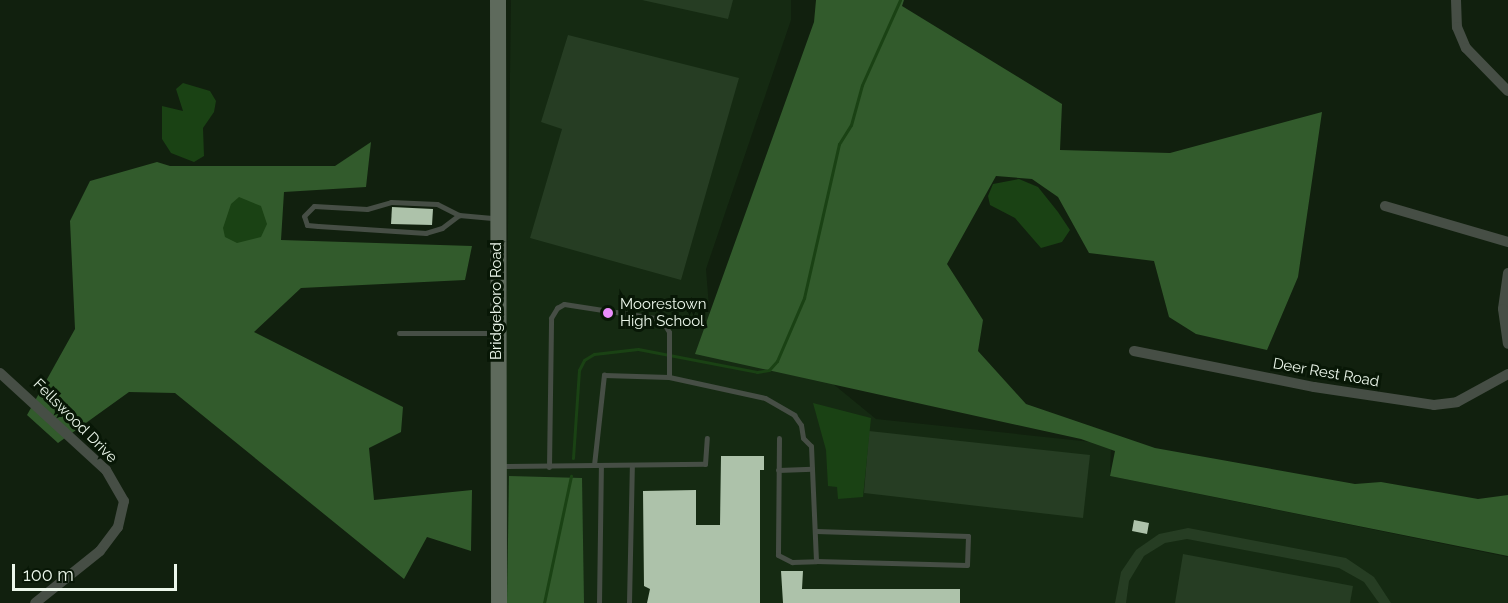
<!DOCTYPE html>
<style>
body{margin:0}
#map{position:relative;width:1508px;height:603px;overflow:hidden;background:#11200e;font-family:Raleway,sans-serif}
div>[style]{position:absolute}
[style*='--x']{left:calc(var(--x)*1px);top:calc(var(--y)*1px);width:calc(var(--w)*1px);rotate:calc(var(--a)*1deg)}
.built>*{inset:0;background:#152a12}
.green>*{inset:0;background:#263d23}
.forest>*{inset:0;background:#325b2c}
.water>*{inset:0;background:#1a4214}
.stream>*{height:3px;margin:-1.5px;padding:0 1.5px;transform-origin:1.5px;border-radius:1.5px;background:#1a4214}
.building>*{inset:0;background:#adc2aa}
.service>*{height:5px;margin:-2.5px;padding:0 2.5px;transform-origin:2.5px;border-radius:2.5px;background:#464e45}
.minor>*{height:10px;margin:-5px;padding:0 5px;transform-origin:5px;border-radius:5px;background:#464e45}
.secondary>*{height:16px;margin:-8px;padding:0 8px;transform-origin:8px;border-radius:8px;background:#5e6a5c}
.dots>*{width:16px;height:16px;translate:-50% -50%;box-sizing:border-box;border:3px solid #081706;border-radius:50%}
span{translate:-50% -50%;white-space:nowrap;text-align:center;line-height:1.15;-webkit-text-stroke:6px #081706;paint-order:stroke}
.street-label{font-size:15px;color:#ecf7eb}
.poi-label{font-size:15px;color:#ecf7eb}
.left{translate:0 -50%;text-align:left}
.scale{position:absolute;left:12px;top:564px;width:165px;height:27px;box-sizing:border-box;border:3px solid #ecf7eb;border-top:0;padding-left:8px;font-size:18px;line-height:21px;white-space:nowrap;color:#ecf7eb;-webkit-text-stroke:4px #081706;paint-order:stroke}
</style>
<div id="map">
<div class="built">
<i style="clip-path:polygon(511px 0,791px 0,791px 20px,706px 269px,713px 357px,832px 383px,876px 419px,1111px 444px,1110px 476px,1508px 557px,1508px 603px,503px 603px)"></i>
</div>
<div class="green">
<i style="clip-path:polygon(642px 0,733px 0,728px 19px)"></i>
<i style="clip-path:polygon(568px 35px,739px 78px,681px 280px,530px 238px,562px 129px,541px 122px)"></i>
<i style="clip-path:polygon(869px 431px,1090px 455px,1083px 518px,864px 493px)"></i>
<i style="clip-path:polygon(1188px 528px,1346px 558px,1374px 577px,1391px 603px,1379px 603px,1364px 582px,1339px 568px,1187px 539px,1165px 543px,1144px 556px,1129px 581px,1126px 603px,1115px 603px,1121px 572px,1136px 550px,1159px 534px)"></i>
<i style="clip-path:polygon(1183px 554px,1353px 586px,1350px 603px,1175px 603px)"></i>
</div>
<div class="forest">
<i style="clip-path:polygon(816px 0,904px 0,902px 6px,1062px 104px,1060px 150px,1170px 153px,1322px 112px,1298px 277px,1267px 350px,1196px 334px,1169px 317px,1154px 261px,1089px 253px,1058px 197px,1032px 179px,996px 176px,947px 264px,983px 320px,978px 351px,1026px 404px,1155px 448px,1355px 484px,1381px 482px,1478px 499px,1508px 495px,1508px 556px,1110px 476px,1115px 451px,1081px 439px,695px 354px,814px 22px)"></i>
<i style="clip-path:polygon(371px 142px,366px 187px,284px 192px,281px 240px,472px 246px,465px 280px,301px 288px,254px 332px,403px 407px,401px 432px,369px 448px,374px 500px,472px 490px,471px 551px,427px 537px,404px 579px,175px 393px,129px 392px,58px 443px,27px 415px,75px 329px,70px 221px,90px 181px,157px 162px,170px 166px,335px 166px)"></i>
<i style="clip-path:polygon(509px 476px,582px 478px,584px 603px,507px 603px)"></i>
</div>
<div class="water">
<i style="clip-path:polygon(183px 83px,210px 91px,216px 101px,214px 112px,203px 128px,204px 156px,194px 162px,171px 153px,162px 139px,162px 106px,183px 111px,176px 89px)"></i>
<i style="clip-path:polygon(1019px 179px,1038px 187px,1058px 212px,1070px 230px,1062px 242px,1041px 248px,1015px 218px,990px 205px,988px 196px,993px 184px)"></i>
<i style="clip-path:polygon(239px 197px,261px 206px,267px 224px,261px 237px,237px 243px,225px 237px,223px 228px,231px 204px)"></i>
<i style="clip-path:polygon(813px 403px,871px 418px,863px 497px,838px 499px,837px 487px,828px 486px,826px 450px)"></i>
</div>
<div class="stream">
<i style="--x:573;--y:458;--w:88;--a:-86.1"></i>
<i style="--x:579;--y:370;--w:11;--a:-63"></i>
<i style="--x:584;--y:360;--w:12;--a:-31"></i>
<i style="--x:594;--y:354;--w:44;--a:-6.5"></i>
<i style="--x:638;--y:349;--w:121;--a:10.9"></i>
<i style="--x:757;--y:372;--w:12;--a:-9"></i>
<i style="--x:769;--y:370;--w:12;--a:-48"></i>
<i style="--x:777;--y:361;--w:69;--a:-66.8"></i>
<i style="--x:804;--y:298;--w:158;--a:-77.2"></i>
<i style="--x:839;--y:144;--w:22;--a:-58"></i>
<i style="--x:851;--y:125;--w:41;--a:-74.6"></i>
<i style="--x:862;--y:85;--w:93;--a:-65.9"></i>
<i style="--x:544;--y:603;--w:130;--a:-78"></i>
</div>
<div class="building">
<i style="clip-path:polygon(392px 207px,433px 209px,432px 225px,391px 224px)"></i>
<i style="clip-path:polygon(721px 456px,764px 456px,764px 470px,760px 470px,760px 603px,647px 603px,650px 589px,644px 586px,643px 491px,696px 490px,696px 525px,720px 525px)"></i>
<i style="clip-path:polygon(1134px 520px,1149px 523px,1147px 534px,1132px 531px)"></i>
<i style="clip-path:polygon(781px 571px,803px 571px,802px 589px,960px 589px,960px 603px,783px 603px)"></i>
</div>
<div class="service">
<i style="--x:459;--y:215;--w:21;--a:143"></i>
<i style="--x:442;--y:228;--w:17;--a:163"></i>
<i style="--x:426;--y:233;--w:108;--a:-176.3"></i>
<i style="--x:318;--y:226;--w:11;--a:-175"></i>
<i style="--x:307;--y:225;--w:9;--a:-108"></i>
<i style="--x:304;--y:216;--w:14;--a:-45"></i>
<i style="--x:314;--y:206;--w:53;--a:3.2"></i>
<i style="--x:367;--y:209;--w:25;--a:-16"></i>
<i style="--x:391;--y:202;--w:46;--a:2.5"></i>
<i style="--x:437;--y:204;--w:25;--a:27"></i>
<i style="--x:459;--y:215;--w:36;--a:5"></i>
<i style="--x:399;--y:333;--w:97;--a:0"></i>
<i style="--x:779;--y:438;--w:117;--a:90.5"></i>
<i style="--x:778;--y:555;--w:16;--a:27"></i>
<i style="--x:792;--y:562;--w:24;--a:-2"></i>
<i style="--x:594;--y:465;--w:91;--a:-83.7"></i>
<i style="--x:604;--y:375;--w:65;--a:1.8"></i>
<i style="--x:669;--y:377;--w:98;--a:12.3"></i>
<i style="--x:765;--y:398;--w:34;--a:30"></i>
<i style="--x:794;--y:415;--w:12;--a:55"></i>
<i style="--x:801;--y:425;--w:13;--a:81"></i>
<i style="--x:803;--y:438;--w:11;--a:45"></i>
<i style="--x:811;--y:446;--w:115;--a:87.5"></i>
<i style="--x:816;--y:561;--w:151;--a:1.5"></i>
<i style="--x:967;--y:565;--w:29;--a:-88"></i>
<i style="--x:968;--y:536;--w:152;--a:-178.1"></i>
<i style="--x:502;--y:466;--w:203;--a:-0.6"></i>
<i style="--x:705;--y:464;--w:26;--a:-86"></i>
<i style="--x:549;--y:467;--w:149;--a:-89.2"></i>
<i style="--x:551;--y:318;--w:12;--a:-59"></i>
<i style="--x:557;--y:308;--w:8;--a:-30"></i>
<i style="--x:564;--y:304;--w:98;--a:8.8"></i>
<i style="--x:661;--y:319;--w:15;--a:58"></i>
<i style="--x:669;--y:332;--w:45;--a:90"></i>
<i style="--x:778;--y:470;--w:34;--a:-2"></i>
<i style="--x:599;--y:603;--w:138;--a:-89.2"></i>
<i style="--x:629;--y:603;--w:138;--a:-88.8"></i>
</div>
<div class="minor">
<i style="--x:1456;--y:0;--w:27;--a:88"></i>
<i style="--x:1457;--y:27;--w:23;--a:67"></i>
<i style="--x:1466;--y:48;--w:60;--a:45.7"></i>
<i style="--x:1385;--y:206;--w:128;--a:16.3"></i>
<i style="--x:1508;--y:273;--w:36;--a:98"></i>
<i style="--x:1503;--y:309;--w:35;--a:82"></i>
<i style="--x:1134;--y:351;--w:184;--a:11.3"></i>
<i style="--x:1314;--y:387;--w:121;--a:8.5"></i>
<i style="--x:1434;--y:405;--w:23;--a:-7"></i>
<i style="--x:1457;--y:402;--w:58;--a:-28.8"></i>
<i style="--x:0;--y:373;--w:144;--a:42.5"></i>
<i style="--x:106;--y:470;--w:36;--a:60"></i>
<i style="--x:124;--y:501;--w:27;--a:103"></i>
<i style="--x:118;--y:527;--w:30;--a:127"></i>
<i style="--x:100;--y:551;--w:83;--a:141.3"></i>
</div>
<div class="secondary">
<i style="--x:498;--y:0;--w:603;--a:89.9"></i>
</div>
<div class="dots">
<i style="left:608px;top:313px;background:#eb8dfc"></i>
</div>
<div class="street-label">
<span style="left:497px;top:301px;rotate:-90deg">Bridgeboro Road</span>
<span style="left:1326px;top:373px;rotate:10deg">Deer Rest Road</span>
<span style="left:75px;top:421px;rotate:45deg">Fellswood Drive</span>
</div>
<div class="poi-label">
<span class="left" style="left:620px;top:313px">Moorestown<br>High School</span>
</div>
<div class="scale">100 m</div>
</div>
